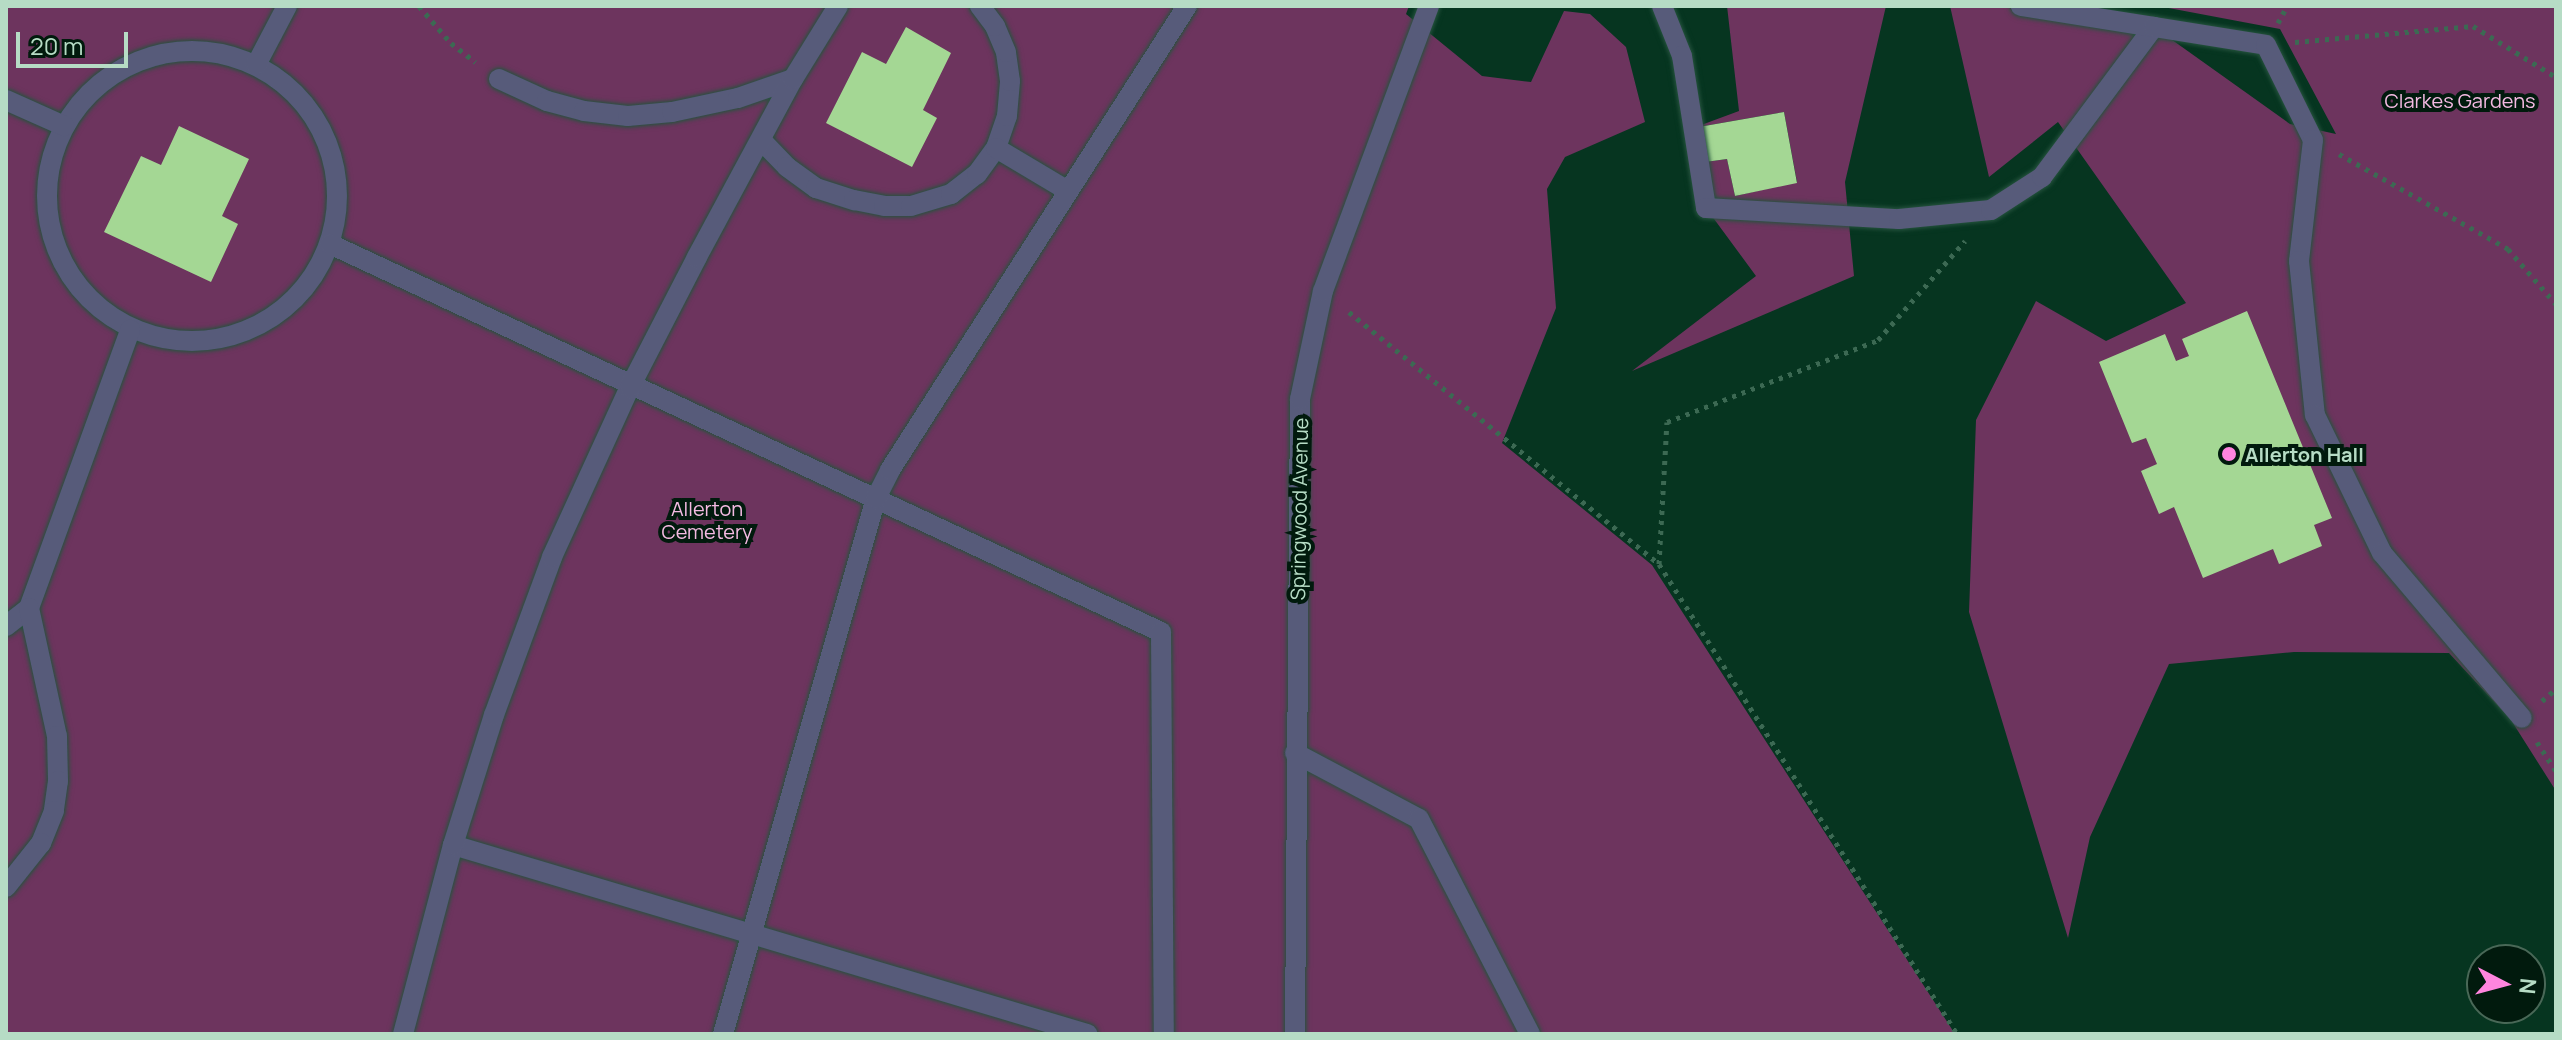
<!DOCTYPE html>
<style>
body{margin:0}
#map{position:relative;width:2562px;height:1040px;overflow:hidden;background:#063520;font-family:Manrope,sans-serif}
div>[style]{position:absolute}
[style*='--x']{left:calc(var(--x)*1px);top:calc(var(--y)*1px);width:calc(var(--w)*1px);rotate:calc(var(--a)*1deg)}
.green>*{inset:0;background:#6d345e}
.building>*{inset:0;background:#a4d794}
.path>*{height:5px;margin-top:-2.5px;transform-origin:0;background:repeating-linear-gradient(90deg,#3c6953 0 4px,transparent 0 10px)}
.roads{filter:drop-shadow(0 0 2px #26533e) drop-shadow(0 0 2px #26533e)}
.minor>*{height:20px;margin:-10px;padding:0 10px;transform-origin:10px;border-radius:10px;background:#575b7a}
.minor>.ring{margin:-10px;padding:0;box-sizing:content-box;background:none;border:20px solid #575b7a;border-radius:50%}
.dots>*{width:22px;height:22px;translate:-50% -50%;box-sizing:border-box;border:4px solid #011a0d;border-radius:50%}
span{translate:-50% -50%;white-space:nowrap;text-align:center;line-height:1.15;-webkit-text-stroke:8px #011a0d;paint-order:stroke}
.park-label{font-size:20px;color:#f4bae2}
.poi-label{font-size:20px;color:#b6dcc5;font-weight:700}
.left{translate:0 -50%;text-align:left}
.street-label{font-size:20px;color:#b6dcc5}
.frame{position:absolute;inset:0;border:8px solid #b6dcc5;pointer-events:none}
.north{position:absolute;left:2466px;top:944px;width:80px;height:80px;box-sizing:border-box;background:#011a0d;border:2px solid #496857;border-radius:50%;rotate:96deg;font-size:22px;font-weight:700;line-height:32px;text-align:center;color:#b6dcc5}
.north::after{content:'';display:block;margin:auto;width:28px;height:36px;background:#ff85de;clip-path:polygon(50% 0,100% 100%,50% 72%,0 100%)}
.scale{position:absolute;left:16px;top:32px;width:112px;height:36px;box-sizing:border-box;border:4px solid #b6dcc5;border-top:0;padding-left:10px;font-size:24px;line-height:28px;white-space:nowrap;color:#b6dcc5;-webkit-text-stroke:6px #011a0d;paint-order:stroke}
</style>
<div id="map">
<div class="green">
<i style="clip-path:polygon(6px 6px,1409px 6px,1406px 14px,1482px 76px,1531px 82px,1564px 11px,1590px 14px,1626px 47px,1645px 122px,1565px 157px,1547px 189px,1556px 308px,1502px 443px,1652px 565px,1955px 1034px,6px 1034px)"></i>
<i style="clip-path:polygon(1727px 6px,1886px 6px,1845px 182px,1854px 276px,1632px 371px,1756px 276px,1706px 208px,1698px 163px,1727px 159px,1735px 196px,1797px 182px,1784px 112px,1693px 128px,1739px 111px)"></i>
<i style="clip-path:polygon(1950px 6px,2021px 6px,2154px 27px,2290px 124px,2336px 134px,2280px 29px,2158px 6px,2556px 6px,2556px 791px,2511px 720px,2449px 653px,2294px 652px,2169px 664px,2090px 837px,2068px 938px,1969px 612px,1976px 420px,2036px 301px,2106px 341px,2186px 303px,2058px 122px,1989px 177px)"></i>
</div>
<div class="building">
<i style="clip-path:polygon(906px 27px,951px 53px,923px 110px,937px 118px,912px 167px,826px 123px,862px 52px,886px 64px)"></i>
<i style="clip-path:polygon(1784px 112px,1797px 183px,1735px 196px,1727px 159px,1698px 163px,1693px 128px)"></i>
<i style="clip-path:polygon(179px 126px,249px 159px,222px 216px,238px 224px,211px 282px,104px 232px,141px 156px,161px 165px)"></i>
<i style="clip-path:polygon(2247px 311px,2332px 518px,2314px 525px,2322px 546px,2279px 564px,2273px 549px,2203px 578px,2174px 507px,2159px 514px,2141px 471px,2157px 464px,2146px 438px,2132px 443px,2099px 362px,2165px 334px,2176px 361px,2189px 356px,2182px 339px)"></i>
</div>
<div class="path">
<i style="--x:419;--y:6;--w:49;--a:49.1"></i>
<i style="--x:451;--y:43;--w:31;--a:38"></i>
<i style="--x:2278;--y:23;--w:19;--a:-62"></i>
<i style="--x:2295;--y:42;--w:179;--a:-5.1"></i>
<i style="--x:2473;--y:26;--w:97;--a:31.6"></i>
<i style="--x:2339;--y:154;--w:194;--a:29.3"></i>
<i style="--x:2508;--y:249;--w:73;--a:48.9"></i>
<i style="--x:1349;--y:312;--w:400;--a:39.1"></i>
<i style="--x:1659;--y:564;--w:557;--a:57.62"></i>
<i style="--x:1659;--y:564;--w:142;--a:-86.8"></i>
<i style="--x:1667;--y:422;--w:226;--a:-21.2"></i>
<i style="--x:1878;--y:340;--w:132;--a:-48.7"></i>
<i style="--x:2542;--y:701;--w:18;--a:-41"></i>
<i style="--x:2537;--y:742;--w:35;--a:57"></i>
</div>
<div class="roads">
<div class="minor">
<i style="--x:1662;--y:6;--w:54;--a:68.2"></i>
<i style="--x:1682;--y:56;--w:154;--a:81"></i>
<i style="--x:1706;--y:208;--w:193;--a:3.3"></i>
<i style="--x:1899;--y:219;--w:92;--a:-5.6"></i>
<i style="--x:1991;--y:210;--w:61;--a:-32.9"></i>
<i style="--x:2042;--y:177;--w:187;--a:-53.3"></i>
<i style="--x:2154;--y:27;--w:135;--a:-171"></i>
<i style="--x:2154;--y:27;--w:113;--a:9.1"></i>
<i style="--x:2266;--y:45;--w:106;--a:63.7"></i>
<i style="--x:2313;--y:140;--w:122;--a:96.6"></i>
<i style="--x:2299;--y:261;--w:155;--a:84.1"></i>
<i style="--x:2315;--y:415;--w:153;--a:64.1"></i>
<i style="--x:2382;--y:553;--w:216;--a:49.7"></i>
<i class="ring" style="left:47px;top:51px;width:270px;height:270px"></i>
<i style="--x:256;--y:65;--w:67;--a:-62.3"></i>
<i style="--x:499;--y:79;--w:53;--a:24.6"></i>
<i style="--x:547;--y:101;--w:38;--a:15"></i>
<i style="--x:584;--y:111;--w:44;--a:6.5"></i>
<i style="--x:628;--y:116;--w:44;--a:-5.2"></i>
<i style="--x:672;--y:112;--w:67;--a:-12"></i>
<i style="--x:738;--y:98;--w:58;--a:-19.1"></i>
<i style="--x:6;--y:100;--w:64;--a:24.1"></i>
<i style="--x:762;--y:141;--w:36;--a:46"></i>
<i style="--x:787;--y:167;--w:36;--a:36"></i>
<i style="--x:816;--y:188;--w:40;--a:18"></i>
<i style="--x:854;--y:200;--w:31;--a:11"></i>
<i style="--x:884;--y:206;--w:27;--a:0"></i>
<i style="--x:911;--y:206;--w:42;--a:-16.7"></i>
<i style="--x:951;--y:194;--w:33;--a:-38"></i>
<i style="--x:977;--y:174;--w:32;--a:-54"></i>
<i style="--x:996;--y:148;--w:34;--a:-71"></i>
<i style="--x:1007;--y:116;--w:35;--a:-85"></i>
<i style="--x:1010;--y:81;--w:29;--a:-98"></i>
<i style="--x:1006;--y:52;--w:28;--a:-113"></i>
<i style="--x:995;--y:26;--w:25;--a:-127"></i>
<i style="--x:996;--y:148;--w:84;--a:30.8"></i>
<i style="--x:330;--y:244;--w:917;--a:25.03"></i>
<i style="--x:1161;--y:632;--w:402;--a:89.6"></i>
<i style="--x:29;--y:608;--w:296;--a:-70"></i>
<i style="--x:6;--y:626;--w:29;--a:-38"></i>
<i style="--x:29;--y:608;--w:131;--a:77.7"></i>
<i style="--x:57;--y:736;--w:45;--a:88.7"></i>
<i style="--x:58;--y:781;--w:30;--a:98"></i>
<i style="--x:54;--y:811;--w:35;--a:112"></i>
<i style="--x:41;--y:843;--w:56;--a:128.5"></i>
<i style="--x:1295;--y:753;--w:140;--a:28"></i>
<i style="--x:1419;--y:819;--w:242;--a:62.7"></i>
<i style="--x:453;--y:845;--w:662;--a:16.6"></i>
<i style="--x:403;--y:1034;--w:196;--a:-75.2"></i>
<i style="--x:453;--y:845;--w:136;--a:-72.5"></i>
<i style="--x:494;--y:715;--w:168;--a:-69.8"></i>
<i style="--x:552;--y:557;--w:187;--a:-65.4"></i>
<i style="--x:630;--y:387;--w:146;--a:-62.7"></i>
<i style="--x:697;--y:257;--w:202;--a:-61.7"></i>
<i style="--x:793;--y:79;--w:86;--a:-58.3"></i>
<i style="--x:723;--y:1034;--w:557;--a:-74.07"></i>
<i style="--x:876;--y:498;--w:31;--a:-63"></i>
<i style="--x:890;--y:470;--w:551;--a:-57.38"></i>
<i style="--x:1295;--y:1034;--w:635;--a:-89.55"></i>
<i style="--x:1300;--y:399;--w:110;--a:-78"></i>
<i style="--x:1323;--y:291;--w:304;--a:-69.6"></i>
</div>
</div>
<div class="dots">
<i style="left:2229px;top:454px;background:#ff85de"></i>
</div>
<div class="park-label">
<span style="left:2460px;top:100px">Clarkes Gardens</span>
<span style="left:707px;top:520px">Allerton<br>Cemetery</span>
</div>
<div class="poi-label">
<span class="left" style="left:2245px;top:454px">Allerton Hall</span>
</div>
<div class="street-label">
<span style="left:1299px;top:509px;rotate:-89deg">Springwood Avenue</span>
</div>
<div class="frame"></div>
<div class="north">N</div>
<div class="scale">20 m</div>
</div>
